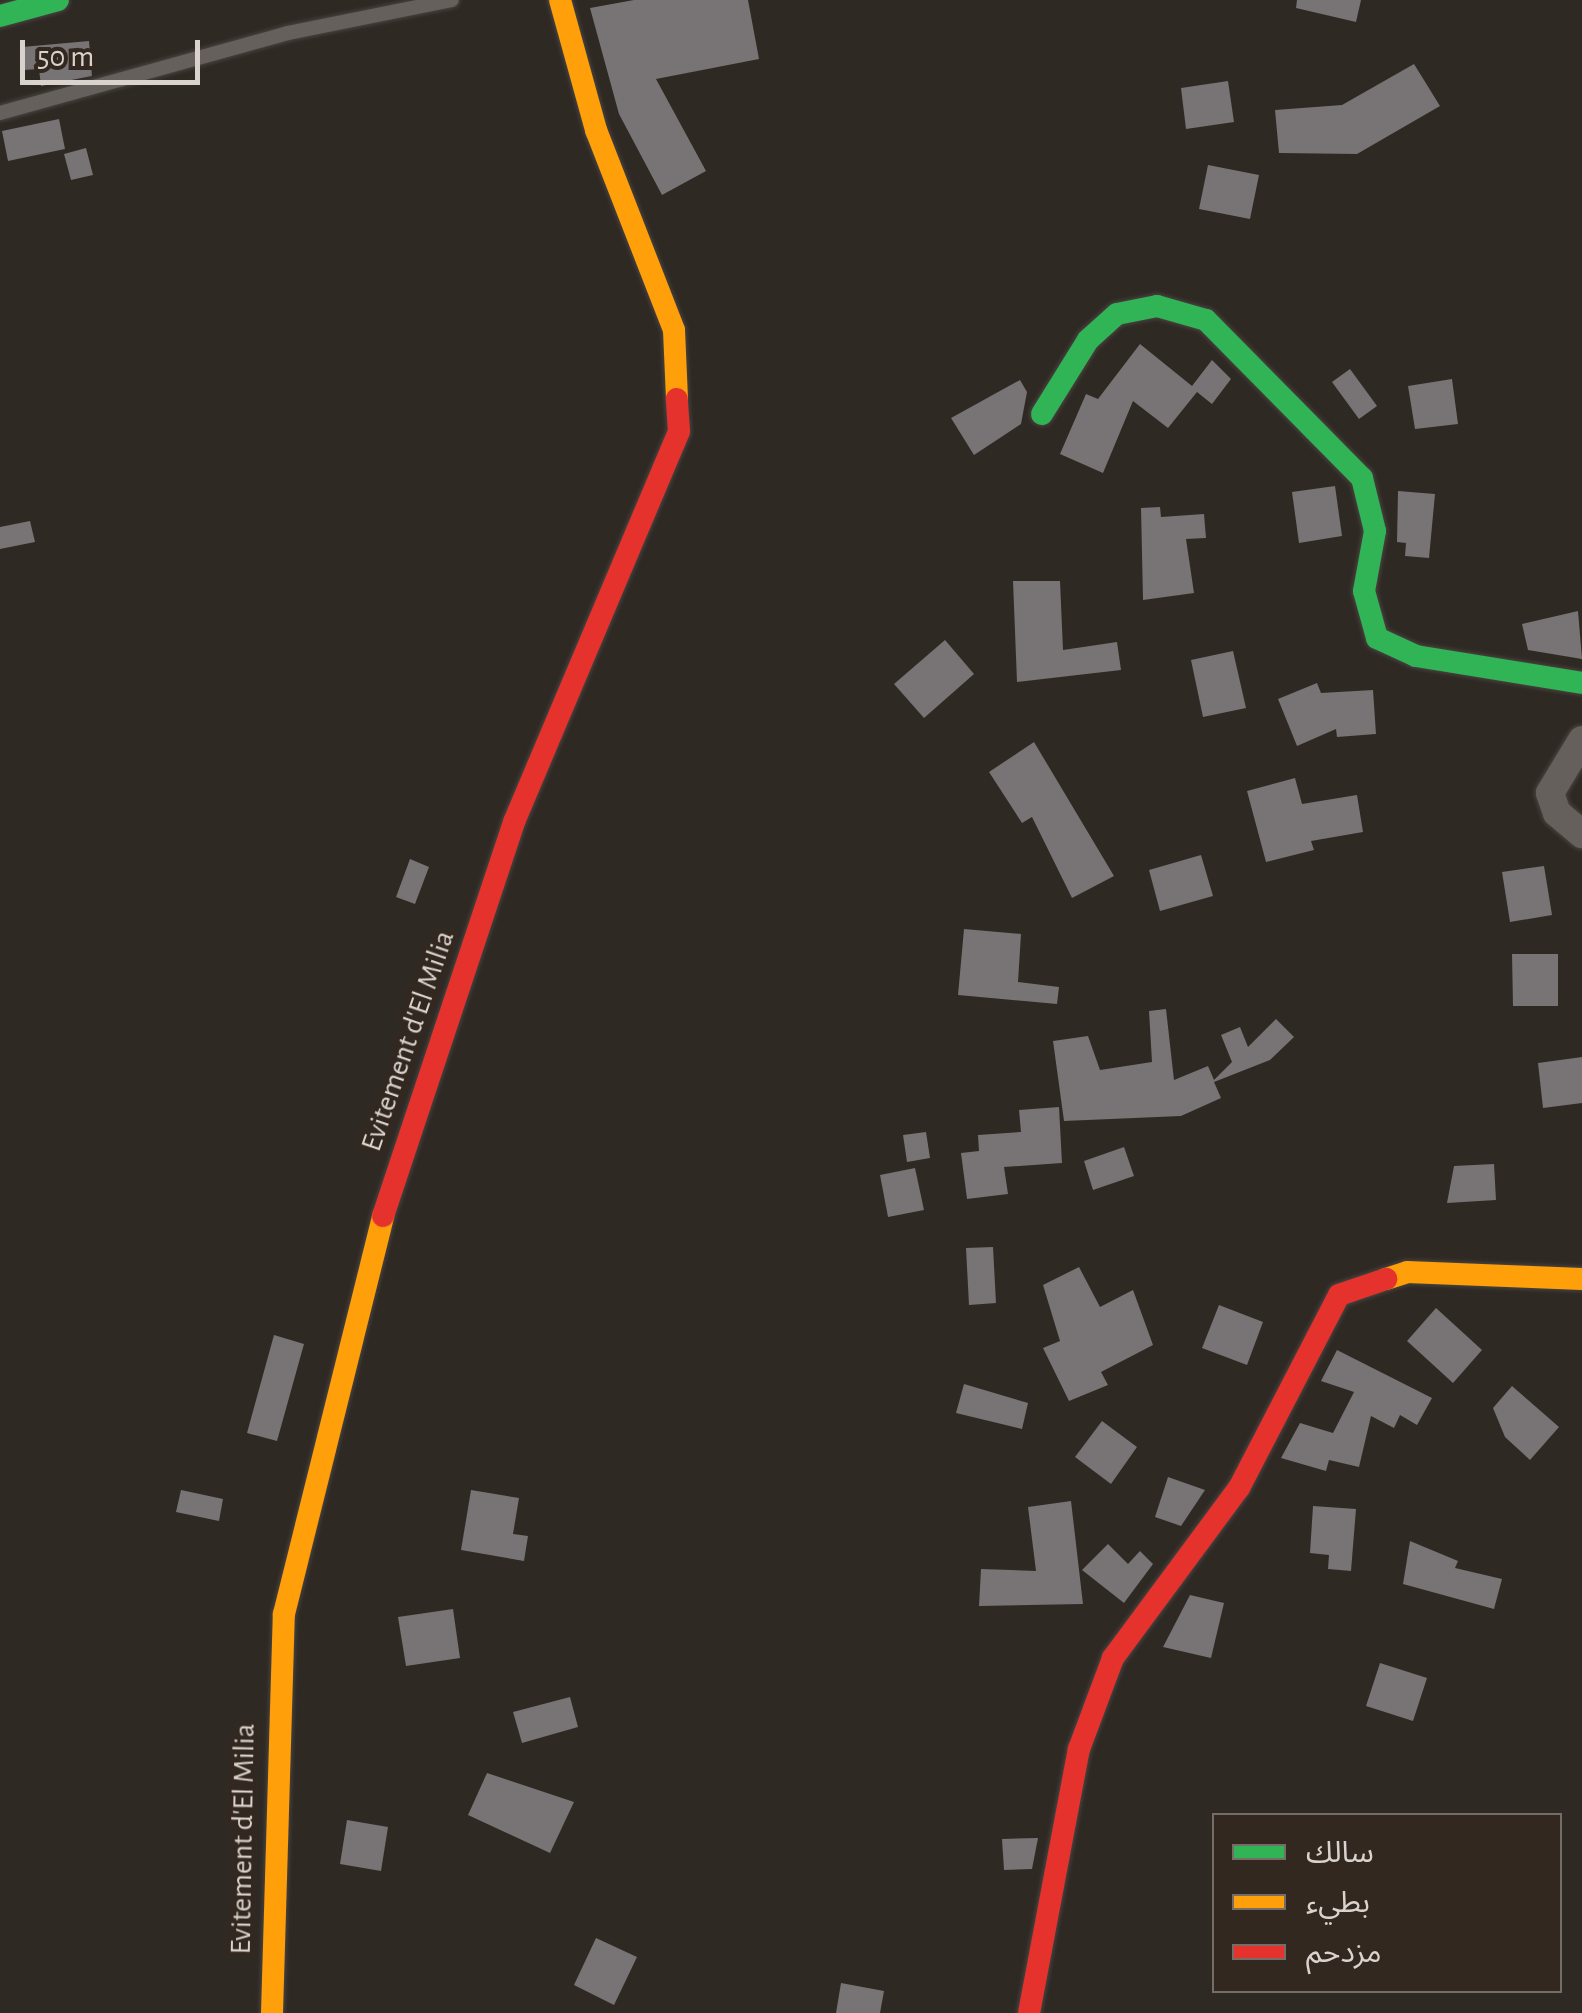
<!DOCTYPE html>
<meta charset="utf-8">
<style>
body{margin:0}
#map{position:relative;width:1582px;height:2013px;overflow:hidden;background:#2f2924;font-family:"Alegreya Sans","Noto Sans Arabic",sans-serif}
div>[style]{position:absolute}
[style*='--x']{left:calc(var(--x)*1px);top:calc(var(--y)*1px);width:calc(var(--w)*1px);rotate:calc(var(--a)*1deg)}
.building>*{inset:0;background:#787374}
.roads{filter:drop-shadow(0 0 2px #494440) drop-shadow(0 0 2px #494440)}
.lane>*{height:14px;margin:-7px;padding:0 7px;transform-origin:7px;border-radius:7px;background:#65605c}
.street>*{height:28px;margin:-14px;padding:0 14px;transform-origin:14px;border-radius:14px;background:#65605c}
.fast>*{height:22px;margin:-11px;padding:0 11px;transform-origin:11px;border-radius:11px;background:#30b455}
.slow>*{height:22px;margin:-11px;padding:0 11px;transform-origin:11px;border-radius:11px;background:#ff9f0a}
.jam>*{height:22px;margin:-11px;padding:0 11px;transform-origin:11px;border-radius:11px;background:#e5322d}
span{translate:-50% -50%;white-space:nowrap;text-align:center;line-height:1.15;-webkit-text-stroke:10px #332820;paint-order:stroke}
.street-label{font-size:30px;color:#d9d2cd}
.legend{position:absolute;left:1212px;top:1813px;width:350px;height:180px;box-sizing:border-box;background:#332820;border:2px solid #756c65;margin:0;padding:12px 18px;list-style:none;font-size:30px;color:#d9d2cd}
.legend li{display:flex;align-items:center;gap:20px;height:50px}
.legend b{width:50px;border:2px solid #756c65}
.scale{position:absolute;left:20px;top:40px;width:180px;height:45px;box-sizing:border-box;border:5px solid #d9d2cd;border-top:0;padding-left:12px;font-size:30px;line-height:35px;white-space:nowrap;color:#d9d2cd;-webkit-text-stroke:8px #332820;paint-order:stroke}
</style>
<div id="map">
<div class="building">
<i style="clip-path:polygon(634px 0,748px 0,759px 59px,656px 79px,706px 171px,662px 195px,619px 114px,590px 8px)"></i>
<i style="clip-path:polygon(1297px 0,1361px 0,1356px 22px,1296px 8px)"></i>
<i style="clip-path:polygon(89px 41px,92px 76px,41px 86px,39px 69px,24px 70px,22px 47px)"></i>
<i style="clip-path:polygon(1414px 64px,1440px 106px,1357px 154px,1279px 153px,1275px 110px,1342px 105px)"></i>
<i style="clip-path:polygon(1228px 81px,1234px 122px,1186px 129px,1181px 88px)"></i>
<i style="clip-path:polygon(59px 119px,65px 149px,8px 161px,2px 131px)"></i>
<i style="clip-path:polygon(86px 148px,93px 175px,71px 180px,64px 154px)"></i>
<i style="clip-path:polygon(1208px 165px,1259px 175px,1250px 219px,1199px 209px)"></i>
<i style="clip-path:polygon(1140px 344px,1192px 386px,1212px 360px,1231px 379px,1212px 404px,1197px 392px,1168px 428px,1133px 401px,1103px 473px,1060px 454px,1086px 394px,1098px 399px)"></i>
<i style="clip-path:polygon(1350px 369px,1377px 406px,1359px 419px,1332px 382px)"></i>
<i style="clip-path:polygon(1452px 379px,1458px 424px,1415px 429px,1408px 386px)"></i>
<i style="clip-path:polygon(1020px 380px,1027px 392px,1021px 424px,974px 455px,951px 418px)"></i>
<i style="clip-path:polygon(1335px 486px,1342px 536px,1299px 543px,1292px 492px)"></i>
<i style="clip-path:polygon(1398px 491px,1435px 494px,1429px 558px,1405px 556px,1406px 543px,1397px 542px)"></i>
<i style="clip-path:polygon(1160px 507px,1161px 517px,1204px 514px,1206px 538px,1186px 539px,1194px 593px,1143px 600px,1141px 508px)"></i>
<i style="clip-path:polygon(30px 521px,35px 542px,0 549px,0 527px)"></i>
<i style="clip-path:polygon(1013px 581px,1060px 581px,1063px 650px,1117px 642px,1121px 670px,1017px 682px)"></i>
<i style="clip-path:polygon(1578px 611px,1582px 659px,1528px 650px,1522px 624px)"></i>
<i style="clip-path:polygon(945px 640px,974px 674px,924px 718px,894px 684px)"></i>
<i style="clip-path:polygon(1233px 651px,1246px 708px,1203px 717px,1191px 660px)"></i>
<i style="clip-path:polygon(1317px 683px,1321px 693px,1373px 690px,1376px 734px,1337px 737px,1336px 729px,1297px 746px,1278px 699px)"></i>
<i style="clip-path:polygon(1034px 742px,1114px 876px,1072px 898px,1032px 817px,1022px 823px,989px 772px)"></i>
<i style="clip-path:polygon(1295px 778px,1302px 804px,1357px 795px,1363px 832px,1311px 841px,1314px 850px,1266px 862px,1247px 791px)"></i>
<i style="clip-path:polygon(1201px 855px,1213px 896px,1160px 911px,1149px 870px)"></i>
<i style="clip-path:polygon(410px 859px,429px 867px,415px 904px,396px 897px)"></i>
<i style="clip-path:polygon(1544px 866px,1552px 915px,1510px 922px,1502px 872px)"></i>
<i style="clip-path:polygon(964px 929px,1021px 934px,1018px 982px,1059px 987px,1057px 1004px,958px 995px)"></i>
<i style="clip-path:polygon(1512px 954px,1558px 954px,1558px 1006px,1513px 1006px)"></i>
<i style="clip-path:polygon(1166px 1009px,1174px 1080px,1208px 1066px,1214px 1080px,1232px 1062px,1221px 1035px,1240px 1027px,1248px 1047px,1276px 1019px,1294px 1037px,1270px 1060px,1214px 1082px,1221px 1098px,1181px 1116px,1064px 1121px,1053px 1041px,1088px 1036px,1100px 1070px,1152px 1062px,1149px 1011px)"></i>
<i style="clip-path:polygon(1582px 1057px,1582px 1103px,1543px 1108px,1538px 1063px)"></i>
<i style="clip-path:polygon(1059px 1107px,1062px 1163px,1004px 1167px,1008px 1194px,967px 1199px,961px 1153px,979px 1151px,978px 1135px,1021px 1132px,1019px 1110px)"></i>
<i style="clip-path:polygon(926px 1132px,930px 1158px,907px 1162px,903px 1135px)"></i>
<i style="clip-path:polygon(1124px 1147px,1134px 1176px,1093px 1190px,1084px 1161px)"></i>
<i style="clip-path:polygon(1494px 1164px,1496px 1200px,1447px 1203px,1454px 1166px)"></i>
<i style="clip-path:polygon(915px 1168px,924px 1210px,888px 1217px,880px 1175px)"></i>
<i style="clip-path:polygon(993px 1247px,996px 1303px,969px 1305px,966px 1248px)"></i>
<i style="clip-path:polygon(1079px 1267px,1100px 1307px,1133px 1290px,1153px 1345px,1101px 1372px,1108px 1385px,1069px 1401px,1043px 1348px,1060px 1341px,1043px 1285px)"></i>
<i style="clip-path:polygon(1219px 1305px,1263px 1322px,1247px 1365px,1202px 1348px)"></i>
<i style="clip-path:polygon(1436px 1308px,1482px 1350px,1453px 1383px,1407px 1341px)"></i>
<i style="clip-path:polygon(274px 1335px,304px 1344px,277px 1441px,247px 1433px)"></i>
<i style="clip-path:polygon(1337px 1350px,1432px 1398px,1417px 1425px,1400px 1415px,1394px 1428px,1371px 1416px,1359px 1467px,1329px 1460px,1326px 1471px,1281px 1458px,1300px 1423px,1333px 1433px,1354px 1392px,1321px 1381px)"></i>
<i style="clip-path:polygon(964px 1384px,1028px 1403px,1022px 1429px,956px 1413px)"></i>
<i style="clip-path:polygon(1512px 1386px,1559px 1427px,1530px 1460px,1505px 1437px,1493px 1408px)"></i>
<i style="clip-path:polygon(1102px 1421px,1137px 1447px,1111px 1484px,1075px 1457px)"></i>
<i style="clip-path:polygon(1168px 1477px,1205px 1490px,1181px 1526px,1155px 1517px)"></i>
<i style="clip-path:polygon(181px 1490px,223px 1499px,219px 1521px,176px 1512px)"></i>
<i style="clip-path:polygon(471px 1490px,519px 1498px,513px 1534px,528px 1536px,524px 1561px,461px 1550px)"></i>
<i style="clip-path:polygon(1071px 1501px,1083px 1604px,979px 1606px,981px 1569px,1036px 1571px,1028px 1507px)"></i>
<i style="clip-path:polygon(1313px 1506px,1356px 1509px,1351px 1571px,1328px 1569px,1329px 1555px,1310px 1553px)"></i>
<i style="clip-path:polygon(1410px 1541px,1458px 1561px,1455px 1568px,1502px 1579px,1494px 1609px,1403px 1584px)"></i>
<i style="clip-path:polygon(1108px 1544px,1128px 1564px,1140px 1551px,1153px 1564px,1124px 1603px,1082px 1570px)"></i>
<i style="clip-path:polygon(1190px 1595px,1224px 1603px,1211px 1658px,1163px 1647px)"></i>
<i style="clip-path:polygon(453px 1609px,460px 1658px,406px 1666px,398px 1617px)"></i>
<i style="clip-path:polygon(1380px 1663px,1427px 1678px,1413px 1721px,1366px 1706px)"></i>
<i style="clip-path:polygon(570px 1697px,578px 1727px,522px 1743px,513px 1712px)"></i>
<i style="clip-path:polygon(487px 1773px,574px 1802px,550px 1853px,468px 1815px)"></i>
<i style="clip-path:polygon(347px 1820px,388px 1827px,381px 1871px,340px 1864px)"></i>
<i style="clip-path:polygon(1038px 1838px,1032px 1869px,1004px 1870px,1002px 1839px)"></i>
<i style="clip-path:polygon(596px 1938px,637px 1957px,614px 2005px,574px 1985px)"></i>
<i style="clip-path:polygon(841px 1983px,884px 1991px,880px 2013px,836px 2013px)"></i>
</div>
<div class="roads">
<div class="lane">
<i style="--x:0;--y:113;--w:299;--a:-15.5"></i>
<i style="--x:288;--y:33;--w:167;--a:-11.4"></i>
</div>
<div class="street">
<i style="--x:1582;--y:740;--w:62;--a:121.1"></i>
<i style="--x:1550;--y:793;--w:21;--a:71"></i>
<i style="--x:1557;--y:813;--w:33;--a:40"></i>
</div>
<div class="fast">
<i style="--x:0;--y:16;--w:60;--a:-15.4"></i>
<i style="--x:1042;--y:414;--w:87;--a:-58.1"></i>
<i style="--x:1088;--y:340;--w:39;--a:-42"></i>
<i style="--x:1117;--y:314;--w:41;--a:-11.3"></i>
<i style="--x:1157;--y:306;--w:51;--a:15.9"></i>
<i style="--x:1206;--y:320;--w:222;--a:45.4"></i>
<i style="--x:1362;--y:478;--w:55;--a:76.2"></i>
<i style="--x:1375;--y:531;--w:61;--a:100.4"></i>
<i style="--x:1364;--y:591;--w:49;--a:74.5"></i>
<i style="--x:1377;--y:638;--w:43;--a:24.8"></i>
<i style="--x:1416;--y:656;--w:168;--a:9.2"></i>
</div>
<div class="slow">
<i style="--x:560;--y:0;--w:135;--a:74.5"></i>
<i style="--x:596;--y:130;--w:215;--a:68.7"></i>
<i style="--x:674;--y:330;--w:69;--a:87.5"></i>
<i style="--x:1386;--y:1279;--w:22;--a:-18"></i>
<i style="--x:1407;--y:1272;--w:175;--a:2.3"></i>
<i style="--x:272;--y:2013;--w:399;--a:-88.3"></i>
<i style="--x:284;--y:1614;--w:410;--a:-76"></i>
</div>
<div class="jam">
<i style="--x:383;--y:1216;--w:415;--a:-71.6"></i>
<i style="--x:514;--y:822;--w:424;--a:-67.1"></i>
<i style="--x:679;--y:431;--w:32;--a:-94"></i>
<i style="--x:1029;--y:2013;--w:269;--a:-79.3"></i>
<i style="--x:1079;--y:1749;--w:97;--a:-69.5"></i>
<i style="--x:1113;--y:1658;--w:212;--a:-53.5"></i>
<i style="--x:1239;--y:1488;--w:217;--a:-62.6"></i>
<i style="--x:1339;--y:1295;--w:50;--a:-18.8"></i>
</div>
</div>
<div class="street-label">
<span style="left:408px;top:1041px;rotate:-71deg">Evitement d'El Milia</span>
<span style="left:243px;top:1839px;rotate:-89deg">Evitement d'El Milia</span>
</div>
<ul class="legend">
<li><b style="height:12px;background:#30b455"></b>سالك</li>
<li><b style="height:12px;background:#ff9f0a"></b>بطيء</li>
<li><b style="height:12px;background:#e5322d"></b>مزدحم</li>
</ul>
<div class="scale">50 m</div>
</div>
